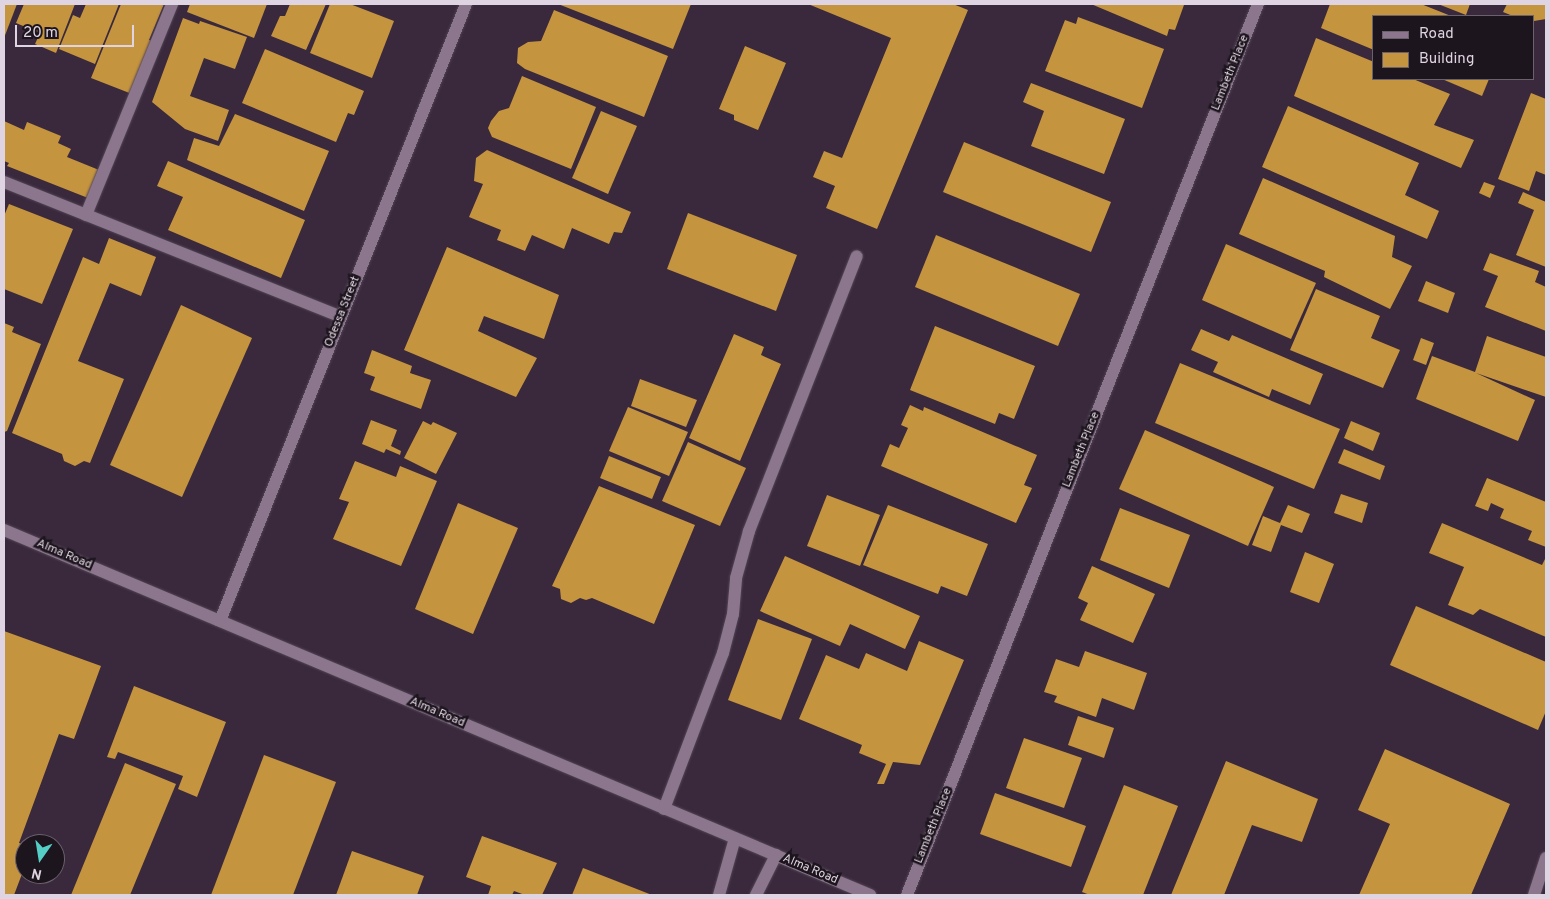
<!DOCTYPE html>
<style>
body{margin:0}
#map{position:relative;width:1550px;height:899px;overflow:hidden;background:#3a293d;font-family:Overpass,sans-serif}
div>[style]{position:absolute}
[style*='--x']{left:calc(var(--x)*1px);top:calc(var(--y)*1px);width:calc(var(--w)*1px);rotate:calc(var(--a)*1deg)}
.building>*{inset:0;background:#c5943e}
.roads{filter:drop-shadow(0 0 1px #524454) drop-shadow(0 0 1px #524454)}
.minor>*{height:12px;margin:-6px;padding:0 6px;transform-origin:6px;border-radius:6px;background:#8b768d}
span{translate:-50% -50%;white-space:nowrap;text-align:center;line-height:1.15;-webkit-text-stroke:5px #1d151e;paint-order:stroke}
.street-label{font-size:12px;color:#dfd4e1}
.frame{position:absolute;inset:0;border:5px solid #dfd4e1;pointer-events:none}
.legend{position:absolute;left:1372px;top:15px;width:162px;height:65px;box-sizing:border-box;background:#1d151e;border:1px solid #6b616c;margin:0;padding:6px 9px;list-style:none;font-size:15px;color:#dfd4e1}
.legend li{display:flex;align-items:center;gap:10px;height:25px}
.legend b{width:25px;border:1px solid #6b616c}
.north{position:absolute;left:15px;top:834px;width:50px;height:50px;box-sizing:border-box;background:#1d151e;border:1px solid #6b616c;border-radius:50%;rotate:193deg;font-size:14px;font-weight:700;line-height:20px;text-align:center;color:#dfd4e1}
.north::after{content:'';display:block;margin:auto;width:18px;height:22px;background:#55cec5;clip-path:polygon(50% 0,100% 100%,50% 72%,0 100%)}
.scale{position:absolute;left:15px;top:25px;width:119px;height:22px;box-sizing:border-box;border:2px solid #dfd4e1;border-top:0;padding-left:6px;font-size:15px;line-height:18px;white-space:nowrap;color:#dfd4e1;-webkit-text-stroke:4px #1d151e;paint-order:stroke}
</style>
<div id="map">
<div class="building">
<i style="clip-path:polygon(4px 4px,17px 4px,4px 38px)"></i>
<i style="clip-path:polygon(24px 4px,75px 4px,56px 53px,35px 44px,40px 33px,16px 23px)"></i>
<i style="clip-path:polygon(86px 4px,119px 4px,95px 64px,59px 49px,73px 15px,80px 18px)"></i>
<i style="clip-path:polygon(121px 4px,164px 4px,149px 40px,153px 41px,132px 94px,91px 78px)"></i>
<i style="clip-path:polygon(190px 4px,267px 4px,254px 38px,187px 12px)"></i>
<i style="clip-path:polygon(290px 4px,326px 4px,306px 50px,271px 36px,280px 16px,285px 16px)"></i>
<i style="clip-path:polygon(330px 4px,350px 4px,394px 21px,372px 78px,310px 53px)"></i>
<i style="clip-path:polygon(558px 4px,691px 4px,673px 49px)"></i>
<i style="clip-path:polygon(808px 4px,953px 4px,968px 10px,877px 229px,826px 208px,835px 186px,813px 177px,824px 151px,842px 158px,891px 38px)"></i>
<i style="clip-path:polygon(1091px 4px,1183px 4px,1184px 5px,1175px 30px,1169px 29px,1167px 36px)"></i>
<i style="clip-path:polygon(1330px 4px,1421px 4px,1451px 16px,1374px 16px,1374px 50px,1321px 28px)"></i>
<i style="clip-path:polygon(1438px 4px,1470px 4px,1466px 15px)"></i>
<i style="clip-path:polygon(1507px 4px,1546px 4px,1546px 19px,1534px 21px,1534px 16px,1513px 16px,1503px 12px)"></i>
<i style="clip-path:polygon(554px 10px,668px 56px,644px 117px,525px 69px,517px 63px,518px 48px,528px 42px,541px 41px)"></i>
<i style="clip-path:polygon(1078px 17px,1164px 49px,1142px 108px,1045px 71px,1065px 20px,1076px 24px)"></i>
<i style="clip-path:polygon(183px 18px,199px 24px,200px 21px,247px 37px,235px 69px,204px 58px,190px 96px,229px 110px,218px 141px,185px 129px,152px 102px)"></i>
<i style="clip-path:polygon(1316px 38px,1374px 62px,1374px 79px,1413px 79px,1450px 94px,1434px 125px,1474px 140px,1461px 168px,1294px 96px)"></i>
<i style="clip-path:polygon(745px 46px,786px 63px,758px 130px,734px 120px,734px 115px,719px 109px)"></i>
<i style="clip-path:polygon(265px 49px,364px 91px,354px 115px,348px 113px,336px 142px,242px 103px)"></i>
<i style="clip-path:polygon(522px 76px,596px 107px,571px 169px,492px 137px,488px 128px,491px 121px,499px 111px,509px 108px)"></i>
<i style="clip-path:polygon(1442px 79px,1489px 79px,1482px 96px)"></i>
<i style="clip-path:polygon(1031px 83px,1125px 119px,1104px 174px,1031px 146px,1044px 111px,1023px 102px)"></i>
<i style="clip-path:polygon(1531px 93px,1546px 99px,1546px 175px,1536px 171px,1529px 191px,1498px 179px)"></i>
<i style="clip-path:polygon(1288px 106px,1419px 163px,1405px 195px,1439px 211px,1427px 239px,1262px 167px)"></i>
<i style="clip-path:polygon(601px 111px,637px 126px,608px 194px,572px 178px)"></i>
<i style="clip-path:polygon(235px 114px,329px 151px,304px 211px,187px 160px,194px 138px,219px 146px)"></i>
<i style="clip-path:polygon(4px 121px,24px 130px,27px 122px,61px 136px,58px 143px,71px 149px,67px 157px,99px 170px,88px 198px,7px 166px,9px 163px,4px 161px)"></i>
<i style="clip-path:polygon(964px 142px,1111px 202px,1091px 252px,943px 192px)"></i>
<i style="clip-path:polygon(487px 150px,631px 212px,622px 233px,614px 232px,609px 244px,572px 228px,564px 249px,532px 235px,525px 251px,497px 240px,501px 230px,469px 217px,483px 184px,474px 181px,476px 158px)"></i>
<i style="clip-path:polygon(168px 161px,305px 220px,281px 278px,168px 230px,183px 197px,157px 186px)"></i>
<i style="clip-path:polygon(1263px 178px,1395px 236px,1392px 257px,1412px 266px,1390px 309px,1324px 277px,1325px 271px,1239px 234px)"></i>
<i style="clip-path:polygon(1484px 182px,1495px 186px,1490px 198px,1479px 193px)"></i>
<i style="clip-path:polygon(1523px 192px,1546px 202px,1546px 267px,1516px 255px,1534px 210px,1518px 203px)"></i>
<i style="clip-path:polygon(9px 204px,73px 229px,42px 304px,4px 289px,4px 216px)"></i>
<i style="clip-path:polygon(688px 213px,797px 255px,776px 311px,667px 269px)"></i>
<i style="clip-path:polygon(936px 235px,1080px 294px,1058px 346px,915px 287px)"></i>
<i style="clip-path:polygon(109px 238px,156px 257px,141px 296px,110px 283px,78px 361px,124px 379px,90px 463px,84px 461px,75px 466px,64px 461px,62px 454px,12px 433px,83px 257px,99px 264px)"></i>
<i style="clip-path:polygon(1226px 244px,1316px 283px,1291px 339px,1202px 300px)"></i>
<i style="clip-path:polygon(447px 247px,559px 295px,544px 339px,484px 316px,478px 331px,537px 358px,516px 397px,404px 350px)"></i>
<i style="clip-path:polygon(1490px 253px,1539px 271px,1535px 282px,1546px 287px,1546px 331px,1485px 307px,1498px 276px,1483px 270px)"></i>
<i style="clip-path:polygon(1426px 281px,1455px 293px,1448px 313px,1418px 301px)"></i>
<i style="clip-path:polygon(1316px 289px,1380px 316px,1371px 338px,1400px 350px,1383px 388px,1290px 350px)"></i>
<i style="clip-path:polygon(181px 305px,252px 338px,182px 497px,110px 465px)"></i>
<i style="clip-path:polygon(4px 323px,14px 327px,12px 332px,41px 344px,7px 431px,4px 432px)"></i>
<i style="clip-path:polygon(935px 326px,1035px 366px,1014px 419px,999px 413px,995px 424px,910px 390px)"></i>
<i style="clip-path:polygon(1201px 329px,1229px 341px,1232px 335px,1323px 374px,1310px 405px,1272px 389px,1269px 397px,1213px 372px,1218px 362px,1191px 350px)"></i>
<i style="clip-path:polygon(734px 334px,764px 347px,761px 355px,781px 364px,740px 461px,689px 438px)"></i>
<i style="clip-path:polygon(1487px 336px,1546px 357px,1546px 397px,1476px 373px,1535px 400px,1518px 441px,1416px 399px,1432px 356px,1475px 372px)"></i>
<i style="clip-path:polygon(1421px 338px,1434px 343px,1426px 365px,1413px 360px)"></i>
<i style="clip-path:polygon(372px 350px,412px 366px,410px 373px,431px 380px,421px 409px,370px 390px,375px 377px,364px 373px)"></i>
<i style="clip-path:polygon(1180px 363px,1340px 429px,1314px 489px,1155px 423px)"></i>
<i style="clip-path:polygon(640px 379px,697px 400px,686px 427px,631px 406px)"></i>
<i style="clip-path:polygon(910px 405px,923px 411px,924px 407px,1037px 455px,1024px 485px,1032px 488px,1016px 523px,881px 466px,890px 444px,899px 448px,908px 428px,901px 425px)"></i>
<i style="clip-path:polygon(628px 407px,688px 432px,669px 476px,609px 451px)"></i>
<i style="clip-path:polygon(371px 420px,397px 430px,391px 446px,401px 451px,400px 455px,386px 449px,384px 453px,362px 444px)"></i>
<i style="clip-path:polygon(423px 421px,431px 425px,433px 422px,457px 433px,436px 474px,404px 458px)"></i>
<i style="clip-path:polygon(1351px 421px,1380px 433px,1373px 451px,1344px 438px)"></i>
<i style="clip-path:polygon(1145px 430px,1274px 487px,1248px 546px,1119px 489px)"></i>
<i style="clip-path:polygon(688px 442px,746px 468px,720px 526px,662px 501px)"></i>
<i style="clip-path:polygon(1344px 449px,1385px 466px,1380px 480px,1338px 463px)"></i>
<i style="clip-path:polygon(609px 456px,661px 477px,652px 499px,600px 478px)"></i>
<i style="clip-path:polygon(355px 461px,396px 477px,400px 466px,437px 481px,401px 566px,333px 539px,349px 502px,339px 499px)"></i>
<i style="clip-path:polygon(1487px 478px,1546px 502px,1546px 547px,1528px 540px,1532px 531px,1500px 518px,1504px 509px,1491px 503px,1488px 511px,1475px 506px)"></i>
<i style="clip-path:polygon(599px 486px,695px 525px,654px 624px,592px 598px,586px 600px,580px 598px,571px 603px,561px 599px,560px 589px,552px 586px)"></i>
<i style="clip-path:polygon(1341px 494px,1368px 503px,1362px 523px,1334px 513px)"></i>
<i style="clip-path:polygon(827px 495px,880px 515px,860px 566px,807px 546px)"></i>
<i style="clip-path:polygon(458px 503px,518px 528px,473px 634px,415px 609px)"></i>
<i style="clip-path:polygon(888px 505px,988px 544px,967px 596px,941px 586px,938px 594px,863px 565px)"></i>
<i style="clip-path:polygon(1288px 505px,1310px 514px,1302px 533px,1281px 525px,1271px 552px,1252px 545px,1263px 516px,1280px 523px)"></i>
<i style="clip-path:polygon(1120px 508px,1190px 535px,1169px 588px,1100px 560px)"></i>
<i style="clip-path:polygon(1442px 523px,1542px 565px,1546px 557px,1546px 637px,1480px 609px,1473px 615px,1448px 605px,1464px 567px,1429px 553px)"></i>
<i style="clip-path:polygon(1305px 552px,1334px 564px,1319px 603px,1290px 592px)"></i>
<i style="clip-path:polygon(785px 556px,920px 616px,905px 649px,850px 624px,840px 646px,760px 611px)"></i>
<i style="clip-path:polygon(1092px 566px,1155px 594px,1133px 643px,1080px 620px,1088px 603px,1078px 598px)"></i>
<i style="clip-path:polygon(1416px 606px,1546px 662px,1546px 711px,1538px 730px,1390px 665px)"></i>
<i style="clip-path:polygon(758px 619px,812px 639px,781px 720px,728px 700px)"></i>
<i style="clip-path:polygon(4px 631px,101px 666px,74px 739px,59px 734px,19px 843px,25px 845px,25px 866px,14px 895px,4px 895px)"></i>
<i style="clip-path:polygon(919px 641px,964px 660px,920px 765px,893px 762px,884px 784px,877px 784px,886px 764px,859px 753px,862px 745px,799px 719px,826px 655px,859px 669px,866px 653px,907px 671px)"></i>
<i style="clip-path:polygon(1085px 651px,1147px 673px,1134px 710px,1102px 698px,1096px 717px,1054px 702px,1057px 696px,1044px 692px,1056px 659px,1079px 667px)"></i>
<i style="clip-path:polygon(134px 686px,226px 722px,197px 797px,178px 789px,183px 776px,118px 752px,115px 759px,107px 757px)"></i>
<i style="clip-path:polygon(1078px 716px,1114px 728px,1104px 758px,1068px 745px)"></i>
<i style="clip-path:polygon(1024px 738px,1082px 758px,1064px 808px,1006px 788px)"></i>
<i style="clip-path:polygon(1385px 749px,1510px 804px,1471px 895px,1359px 895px,1390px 824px,1358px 810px)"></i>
<i style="clip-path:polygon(264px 755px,336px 782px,293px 895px,211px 895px)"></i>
<i style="clip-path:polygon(1226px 761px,1318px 799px,1302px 842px,1252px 825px,1224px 895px,1171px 895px)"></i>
<i style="clip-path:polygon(125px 763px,176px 784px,130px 895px,71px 895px)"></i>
<i style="clip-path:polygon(1124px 785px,1178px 806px,1143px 895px,1090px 895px,1082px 892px)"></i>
<i style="clip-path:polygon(995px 793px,1086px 826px,1071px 867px,980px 834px)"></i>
<i style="clip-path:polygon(482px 836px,557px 863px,542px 895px,525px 895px,514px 891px,512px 895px,488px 895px,491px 886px,466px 877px)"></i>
<i style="clip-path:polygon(352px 851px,424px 876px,417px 895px,336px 895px)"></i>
<i style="clip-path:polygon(583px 868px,652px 895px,572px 895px)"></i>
</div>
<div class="roads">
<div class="minor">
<i style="--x:4;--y:182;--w:363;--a:21.8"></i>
<i style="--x:86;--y:215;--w:228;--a:-67.8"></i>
<i style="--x:4;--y:530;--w:940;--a:22.85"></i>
<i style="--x:220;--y:621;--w:664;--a:-68.26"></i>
<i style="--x:664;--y:809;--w:167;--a:-69.3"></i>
<i style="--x:723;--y:653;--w:40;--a:-75.6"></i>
<i style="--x:733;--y:614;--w:36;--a:-85"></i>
<i style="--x:736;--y:578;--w:49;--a:-74.5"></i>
<i style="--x:749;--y:531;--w:295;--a:-68.6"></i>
<i style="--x:719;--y:895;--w:59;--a:-74.3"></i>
<i style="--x:756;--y:895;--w:45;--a:-63.4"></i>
<i style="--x:907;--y:895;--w:958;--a:-68.5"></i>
<i style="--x:1534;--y:895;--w:39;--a:-72"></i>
</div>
</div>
<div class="street-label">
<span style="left:1231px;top:73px;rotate:-68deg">Lambeth Place</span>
<span style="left:343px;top:312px;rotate:-68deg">Odessa Street</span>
<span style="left:1082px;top:450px;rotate:-68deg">Lambeth Place</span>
<span style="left:64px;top:555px;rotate:23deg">Alma Road</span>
<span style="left:437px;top:713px;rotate:23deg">Alma Road</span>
<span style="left:934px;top:826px;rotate:-68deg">Lambeth Place</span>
<span style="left:810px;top:870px;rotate:23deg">Alma Road</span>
</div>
<div class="frame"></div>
<ul class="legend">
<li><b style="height:6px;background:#8b768d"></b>Road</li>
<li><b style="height:14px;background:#c5943e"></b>Building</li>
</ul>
<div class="north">N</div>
<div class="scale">20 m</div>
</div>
